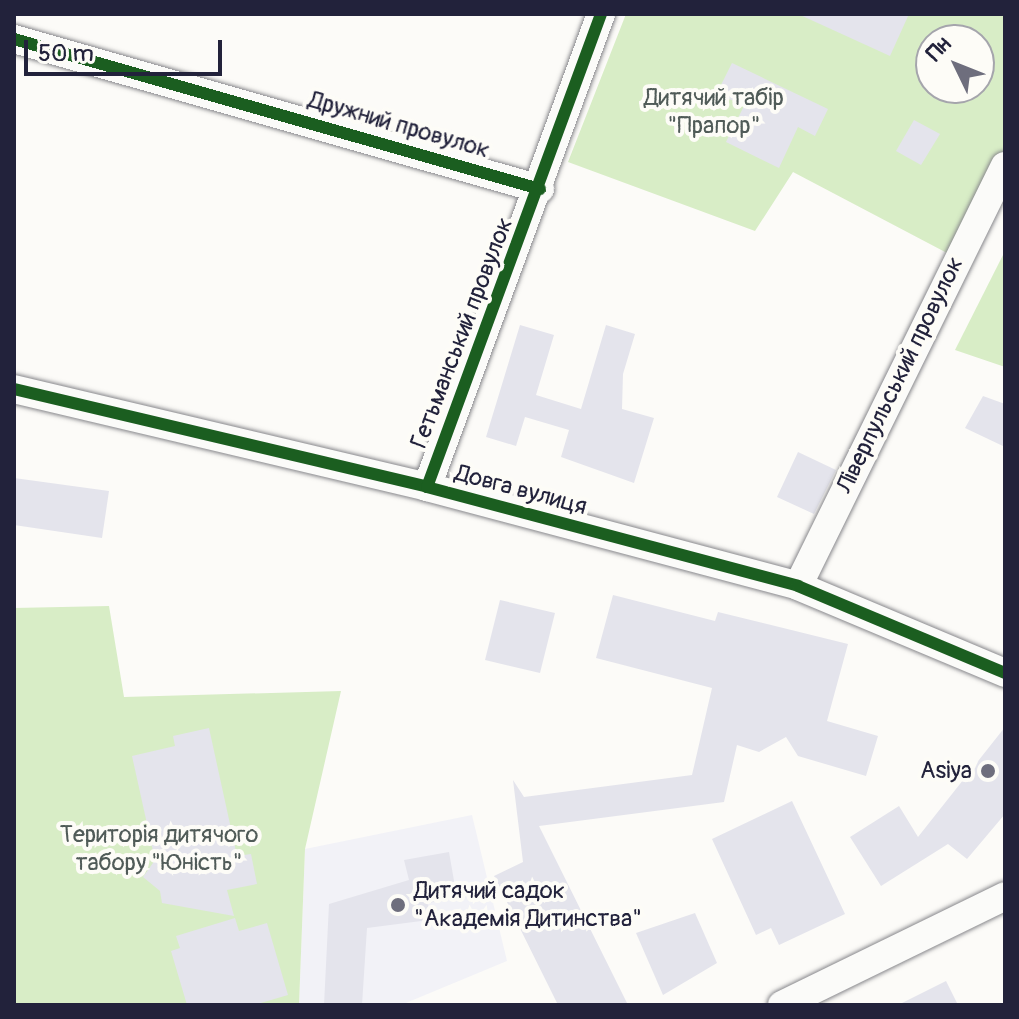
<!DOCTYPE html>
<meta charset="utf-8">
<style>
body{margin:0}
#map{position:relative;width:1019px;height:1019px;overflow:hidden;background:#fcfbf8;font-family:Pangolin,sans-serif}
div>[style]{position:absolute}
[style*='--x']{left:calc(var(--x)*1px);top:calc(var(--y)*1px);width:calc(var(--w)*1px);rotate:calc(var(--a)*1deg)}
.built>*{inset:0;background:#f2f2f7}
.green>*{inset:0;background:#d8edc6}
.building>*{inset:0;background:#e4e4ec}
.roads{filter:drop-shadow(0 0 2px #88888c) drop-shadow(0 0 2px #88888c)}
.minor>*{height:28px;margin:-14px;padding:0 14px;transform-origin:14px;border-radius:14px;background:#fbfbf9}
.cycleway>*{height:12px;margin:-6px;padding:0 6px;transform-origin:6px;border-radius:6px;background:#1b5e20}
.dots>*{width:22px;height:22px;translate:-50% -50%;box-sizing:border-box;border:4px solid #fdfcf7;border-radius:50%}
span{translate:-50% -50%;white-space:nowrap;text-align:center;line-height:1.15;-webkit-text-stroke:8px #fdfcf7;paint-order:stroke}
.park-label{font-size:24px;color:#505b58}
.street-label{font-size:24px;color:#22223b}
.poi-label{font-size:24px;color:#22223b}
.right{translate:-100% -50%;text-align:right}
.left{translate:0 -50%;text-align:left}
.frame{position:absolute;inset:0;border:16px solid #22223b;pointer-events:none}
.north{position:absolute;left:915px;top:24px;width:80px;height:80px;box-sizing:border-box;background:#fdfcf7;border:2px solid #a5a5ac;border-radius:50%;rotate:313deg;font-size:22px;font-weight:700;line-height:32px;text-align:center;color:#22223b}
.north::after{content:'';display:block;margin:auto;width:28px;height:36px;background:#6e6e7d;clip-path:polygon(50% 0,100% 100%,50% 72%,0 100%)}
.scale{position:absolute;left:24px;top:40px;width:198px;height:36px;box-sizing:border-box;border:4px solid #22223b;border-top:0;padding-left:10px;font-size:24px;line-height:28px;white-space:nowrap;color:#22223b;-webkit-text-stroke:6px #fdfcf7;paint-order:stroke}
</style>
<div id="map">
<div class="built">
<i style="clip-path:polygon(472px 815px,507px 961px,401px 1005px,299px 1005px,305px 849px)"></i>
</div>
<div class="green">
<i style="clip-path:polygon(evenodd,626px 14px,1005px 14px,1005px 152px,947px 253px,793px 172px,755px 231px,568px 162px,626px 14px,931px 40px,979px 40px,979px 88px,931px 88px,931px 40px)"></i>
<i style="clip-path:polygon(1005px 251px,1005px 367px,955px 350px)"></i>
<i style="clip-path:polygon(109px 606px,124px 697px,341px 691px,305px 849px,299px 1005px,14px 1005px,14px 608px)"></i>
</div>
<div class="building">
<i style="clip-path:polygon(798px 14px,909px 14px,890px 56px)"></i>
<i style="clip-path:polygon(732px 63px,828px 109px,815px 136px,798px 127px,779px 168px,726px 142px,744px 106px,717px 93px)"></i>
<i style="clip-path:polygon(914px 120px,940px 134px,921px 165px,896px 151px)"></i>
<i style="clip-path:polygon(520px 325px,554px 335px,536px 395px,581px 409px,606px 325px,635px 334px,623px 374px,622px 409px,654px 418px,634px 483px,561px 457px,569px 430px,525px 417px,516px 446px,486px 437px)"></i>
<i style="clip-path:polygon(983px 396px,1005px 404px,1005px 447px,965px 428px)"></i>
<i style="clip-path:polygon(798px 452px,836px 470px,814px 514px,777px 497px)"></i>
<i style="clip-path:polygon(14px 478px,109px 491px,102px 538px,14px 525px)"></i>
<i style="clip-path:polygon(613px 595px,715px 621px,718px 612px,848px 644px,827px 721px,878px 736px,866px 776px,798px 756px,786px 737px,759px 752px,737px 745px,724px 802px,539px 826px,628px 1005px,558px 1005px,494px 876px,523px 862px,513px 780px,524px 797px,692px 775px,712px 688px,596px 658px)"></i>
<i style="clip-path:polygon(500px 600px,555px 613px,540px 673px,485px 660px)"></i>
<i style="clip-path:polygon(1005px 727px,1005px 814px,967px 859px,948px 844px,881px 886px,850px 837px,899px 806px,918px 837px)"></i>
<i style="clip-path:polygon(209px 728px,237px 856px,251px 854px,257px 884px,227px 890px,234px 916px,162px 903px,160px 891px,143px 877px,155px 860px,132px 756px,175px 746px,173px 736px)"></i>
<i style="clip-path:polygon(792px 801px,845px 914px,779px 945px,771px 928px,756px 935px,712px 839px)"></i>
<i style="clip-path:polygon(449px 852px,457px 898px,428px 903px,429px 920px,367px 928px,362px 1005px,324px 1005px,329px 904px,409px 880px,404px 860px)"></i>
<i style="clip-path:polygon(695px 913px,717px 963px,663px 995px,636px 933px)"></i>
<i style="clip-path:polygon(235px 918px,239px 931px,267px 923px,288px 995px,254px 1005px,187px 1005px,171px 951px,180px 948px,176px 936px)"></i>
<i style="clip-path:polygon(946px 981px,958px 1005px,898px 1005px)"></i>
</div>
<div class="roads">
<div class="minor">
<i style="--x:14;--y:39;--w:547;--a:15.92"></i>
<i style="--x:14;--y:389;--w:424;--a:13.3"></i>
<i style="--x:427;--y:487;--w:384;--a:14.9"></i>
<i style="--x:798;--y:586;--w:225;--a:22.8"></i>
<i style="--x:427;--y:487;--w:504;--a:-69.8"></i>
<i style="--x:798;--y:586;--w:468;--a:-63.8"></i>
<i style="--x:782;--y:1005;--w:248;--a:-26"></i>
</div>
</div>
<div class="cycleway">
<i style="--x:14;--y:39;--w:547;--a:15.92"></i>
<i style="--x:14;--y:389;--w:424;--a:13.3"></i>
<i style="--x:427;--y:487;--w:384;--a:14.9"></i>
<i style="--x:798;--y:586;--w:225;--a:22.8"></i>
<i style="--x:427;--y:487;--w:504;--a:-69.8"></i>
</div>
<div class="dots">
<i style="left:988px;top:771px;background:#6e6e7d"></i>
<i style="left:398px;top:905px;background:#6e6e7d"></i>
</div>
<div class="park-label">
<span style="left:714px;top:112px">Дитячий табір<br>"Прапор"</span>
<span style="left:159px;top:849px">Територія дитячого<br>табору "Юність"</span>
</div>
<div class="street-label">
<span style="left:399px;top:125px;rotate:16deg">Дружний провулок</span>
<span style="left:462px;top:333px;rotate:-69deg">Гетьманський провулок</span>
<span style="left:900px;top:375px;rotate:-64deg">Ліверпульський провулок</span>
<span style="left:521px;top:490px;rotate:15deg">Довга вулиця</span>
</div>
<div class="poi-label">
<span class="right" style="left:972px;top:771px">Asiya</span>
<span class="left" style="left:414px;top:905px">Дитячий садок<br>"Академія Дитинства"</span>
</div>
<div class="frame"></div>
<div class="north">Пн</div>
<div class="scale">50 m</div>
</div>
